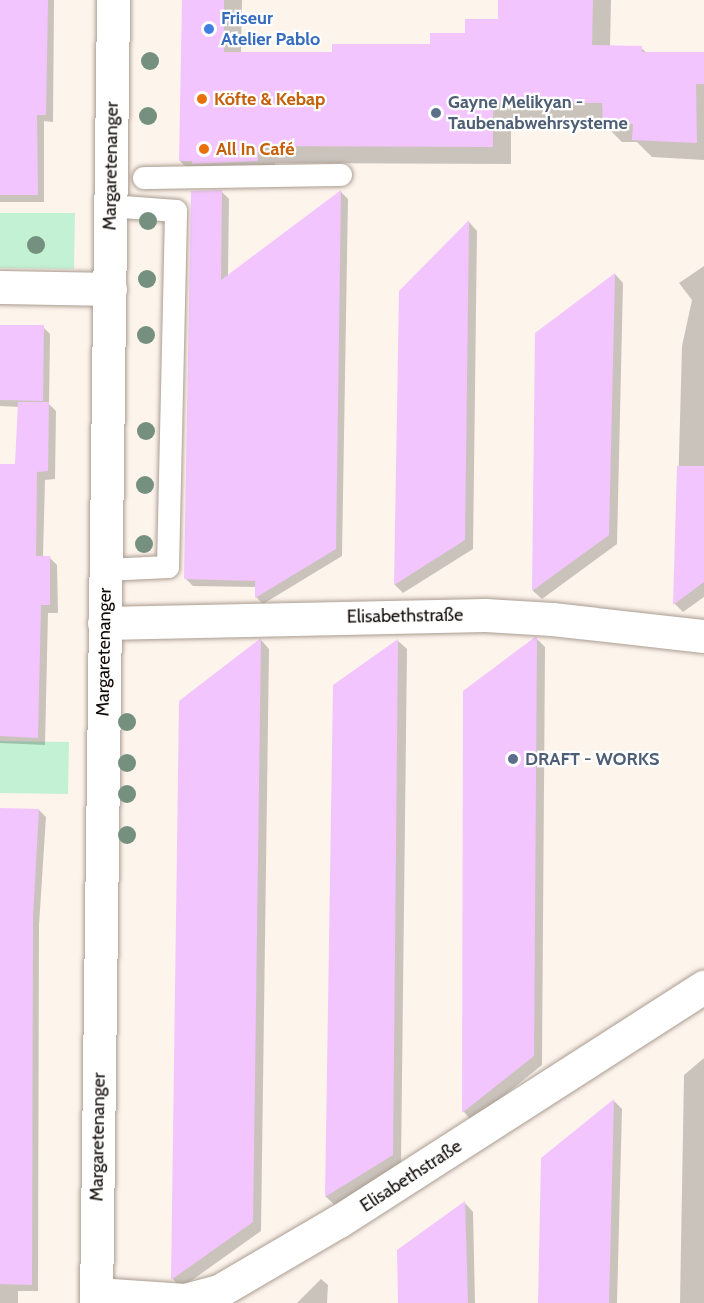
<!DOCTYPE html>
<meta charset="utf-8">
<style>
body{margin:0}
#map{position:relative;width:704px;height:1303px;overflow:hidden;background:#fdf4ec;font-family:Cabin,sans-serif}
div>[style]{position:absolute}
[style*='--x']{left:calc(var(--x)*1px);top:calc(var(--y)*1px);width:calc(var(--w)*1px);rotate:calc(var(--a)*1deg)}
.green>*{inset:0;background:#c3f1d4}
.shadow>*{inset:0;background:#0003}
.building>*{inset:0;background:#f3c5fe}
.roads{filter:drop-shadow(0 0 2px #aa9c91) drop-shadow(0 0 2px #aa9c91)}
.lane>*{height:22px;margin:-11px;padding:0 11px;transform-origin:11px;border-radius:11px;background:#fff}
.street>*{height:33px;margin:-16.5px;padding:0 16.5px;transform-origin:16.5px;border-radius:16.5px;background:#fff}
.trees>*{width:18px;height:18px;margin:-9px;border-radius:50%;background:#75907e}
.dots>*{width:16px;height:16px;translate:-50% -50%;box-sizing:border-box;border:3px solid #fff;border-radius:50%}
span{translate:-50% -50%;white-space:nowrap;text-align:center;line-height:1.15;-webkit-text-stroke:4.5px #fff;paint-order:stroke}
.shop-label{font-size:18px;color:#366cbe;font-weight:700}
.left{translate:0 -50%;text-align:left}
.food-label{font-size:18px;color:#c56008;font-weight:700}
.service-label{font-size:18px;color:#4e5e75;font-weight:700}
.street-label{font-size:18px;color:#100b07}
</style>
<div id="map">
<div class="green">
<i style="clip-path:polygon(0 213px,75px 213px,74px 269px,0 268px)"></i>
<i style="clip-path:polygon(0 741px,69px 742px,68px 794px,0 793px)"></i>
</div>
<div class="shadow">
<i style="clip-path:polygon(0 0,54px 0,53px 122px,44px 121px,44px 202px,0 202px)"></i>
<i style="clip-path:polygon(183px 0,242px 0,241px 53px,333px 54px,431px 46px,466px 35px,499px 21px,500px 0,611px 0,610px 47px,641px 48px,647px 53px,704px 53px,704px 160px,652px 157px,637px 142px,622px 142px,604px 124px,604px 120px,511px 119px,511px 164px,275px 163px,275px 179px,198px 179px,180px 161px)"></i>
<i style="clip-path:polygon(222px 192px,229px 199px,228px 276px,341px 192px,348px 199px,342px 556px,263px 604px,256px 597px,256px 587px,193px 586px,185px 578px)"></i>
<i style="clip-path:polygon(469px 222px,477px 231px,473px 549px,403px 593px,395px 585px,400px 292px)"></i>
<i style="clip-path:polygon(704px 266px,704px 597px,683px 612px,675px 604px,682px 346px,692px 300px,679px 283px)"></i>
<i style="clip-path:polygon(615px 274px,623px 283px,617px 544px,542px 599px,533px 591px,536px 334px)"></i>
<i style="clip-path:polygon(0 327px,43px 327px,50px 334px,49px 404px,56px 411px,55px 479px,45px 480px,43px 557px,49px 557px,57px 565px,58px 613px,48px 613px,45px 745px,0 743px,0 465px,16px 466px,19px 407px,0 406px)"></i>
<i style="clip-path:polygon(537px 639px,545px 647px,542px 1065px,472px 1121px,464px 1112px,464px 691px)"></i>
<i style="clip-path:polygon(261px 640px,269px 649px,261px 1231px,181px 1288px,173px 1279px,181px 702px)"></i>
<i style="clip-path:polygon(398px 641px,407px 649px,401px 1164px,335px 1205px,326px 1197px,334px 686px)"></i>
<i style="clip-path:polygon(0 809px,39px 810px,46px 817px,39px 925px,38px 1291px,18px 1291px,18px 1303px,0 1303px)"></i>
<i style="clip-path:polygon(704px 1058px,704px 1303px,680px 1303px,684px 1075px)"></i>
<i style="clip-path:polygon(614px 1101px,622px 1109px,617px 1303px,540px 1303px,543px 1159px)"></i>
<i style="clip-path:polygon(465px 1203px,473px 1212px,475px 1303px,399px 1303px)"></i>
<i style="clip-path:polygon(321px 1279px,328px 1285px,327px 1303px,297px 1303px)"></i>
</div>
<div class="building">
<i style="clip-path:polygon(0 0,48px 0,46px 115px,37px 115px,38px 195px,0 195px)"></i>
<i style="clip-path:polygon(182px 0,224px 0,224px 52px,332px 52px,332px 44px,430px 44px,430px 33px,465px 33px,465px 19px,498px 19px,498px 0,593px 0,592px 45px,642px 46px,642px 52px,704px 52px,704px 84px,696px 84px,697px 143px,632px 140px,633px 124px,603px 124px,602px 103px,493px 102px,493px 147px,258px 146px,258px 161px,192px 164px,192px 161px,179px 161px)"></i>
<i style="clip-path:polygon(222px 190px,221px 280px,341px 190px,336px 549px,255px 598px,255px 581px,184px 579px,191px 191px)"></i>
<i style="clip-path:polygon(469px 220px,465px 540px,394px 585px,399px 291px)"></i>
<i style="clip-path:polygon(615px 273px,609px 535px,532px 591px,535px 333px)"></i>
<i style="clip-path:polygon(0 325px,44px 325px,43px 401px,0 400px)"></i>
<i style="clip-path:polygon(18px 402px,49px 402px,48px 471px,37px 472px,36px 556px,50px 556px,50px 605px,41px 605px,38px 738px,0 736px,0 464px,15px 464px)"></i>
<i style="clip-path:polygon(677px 466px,704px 466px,704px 582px,673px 605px)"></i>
<i style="clip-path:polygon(535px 637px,537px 637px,534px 1056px,462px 1113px,463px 691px)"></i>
<i style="clip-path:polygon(261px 638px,253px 1222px,171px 1280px,179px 701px)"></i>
<i style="clip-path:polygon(398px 639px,393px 1155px,325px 1197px,333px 685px)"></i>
<i style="clip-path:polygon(0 808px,39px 809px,33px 917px,32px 1285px,0 1284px)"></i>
<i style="clip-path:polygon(614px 1099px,609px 1303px,538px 1303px,541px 1158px)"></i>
<i style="clip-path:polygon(465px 1201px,468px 1303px,398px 1303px,397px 1250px)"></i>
</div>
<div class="roads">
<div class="lane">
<i style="--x:144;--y:178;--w:197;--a:-0.9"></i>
<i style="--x:105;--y:570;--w:63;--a:-2.7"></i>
<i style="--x:168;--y:567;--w:356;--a:-88.7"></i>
<i style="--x:176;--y:211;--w:66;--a:-175.7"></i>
</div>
<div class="street">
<i style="--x:0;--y:287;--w:110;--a:1"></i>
<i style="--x:104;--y:623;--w:381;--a:-1.2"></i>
<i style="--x:485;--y:615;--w:67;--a:3.4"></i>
<i style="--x:552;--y:619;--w:153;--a:6.4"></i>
<i style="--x:96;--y:1294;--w:89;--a:3.9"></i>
<i style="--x:185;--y:1300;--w:35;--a:-15"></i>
<i style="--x:219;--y:1291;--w:139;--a:-30.3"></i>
<i style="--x:339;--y:1221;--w:434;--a:-32.7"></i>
<i style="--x:96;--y:1303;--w:1303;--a:-89.25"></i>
</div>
</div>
<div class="trees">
<i style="left:150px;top:61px"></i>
<i style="left:148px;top:116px"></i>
<i style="left:148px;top:221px"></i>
<i style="left:36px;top:245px"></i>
<i style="left:147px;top:279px"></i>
<i style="left:146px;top:335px"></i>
<i style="left:146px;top:431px"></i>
<i style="left:145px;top:485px"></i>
<i style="left:144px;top:544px"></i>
<i style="left:127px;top:722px"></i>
<i style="left:127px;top:763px"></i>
<i style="left:127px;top:794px"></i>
<i style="left:127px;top:835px"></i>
</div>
<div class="dots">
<i style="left:209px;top:29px;background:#3f7fe0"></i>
<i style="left:202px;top:99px;background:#e8710a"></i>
<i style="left:436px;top:113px;background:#5c6f8a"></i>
<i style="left:204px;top:149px;background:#e8710a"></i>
<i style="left:513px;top:759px;background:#5c6f8a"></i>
</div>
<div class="shop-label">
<span class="left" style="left:221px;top:29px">Friseur<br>Atelier Pablo</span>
</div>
<div class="food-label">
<span class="left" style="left:214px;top:99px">Köfte &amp; Kebap</span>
<span class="left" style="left:216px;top:149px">All In Café</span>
</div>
<div class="service-label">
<span class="left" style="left:448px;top:113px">Gayne Melikyan -<br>Taubenabwehrsysteme</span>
<span class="left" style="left:525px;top:759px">DRAFT - WORKS</span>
</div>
<div class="street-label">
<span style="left:111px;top:166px;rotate:-89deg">Margaretenanger</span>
<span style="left:405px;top:616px;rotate:-1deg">Elisabethstraße</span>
<span style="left:104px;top:652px;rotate:-89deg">Margaretenanger</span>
<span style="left:98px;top:1137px;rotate:-89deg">Margaretenanger</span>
<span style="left:411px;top:1176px;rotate:-33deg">Elisabethstraße</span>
</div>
</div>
